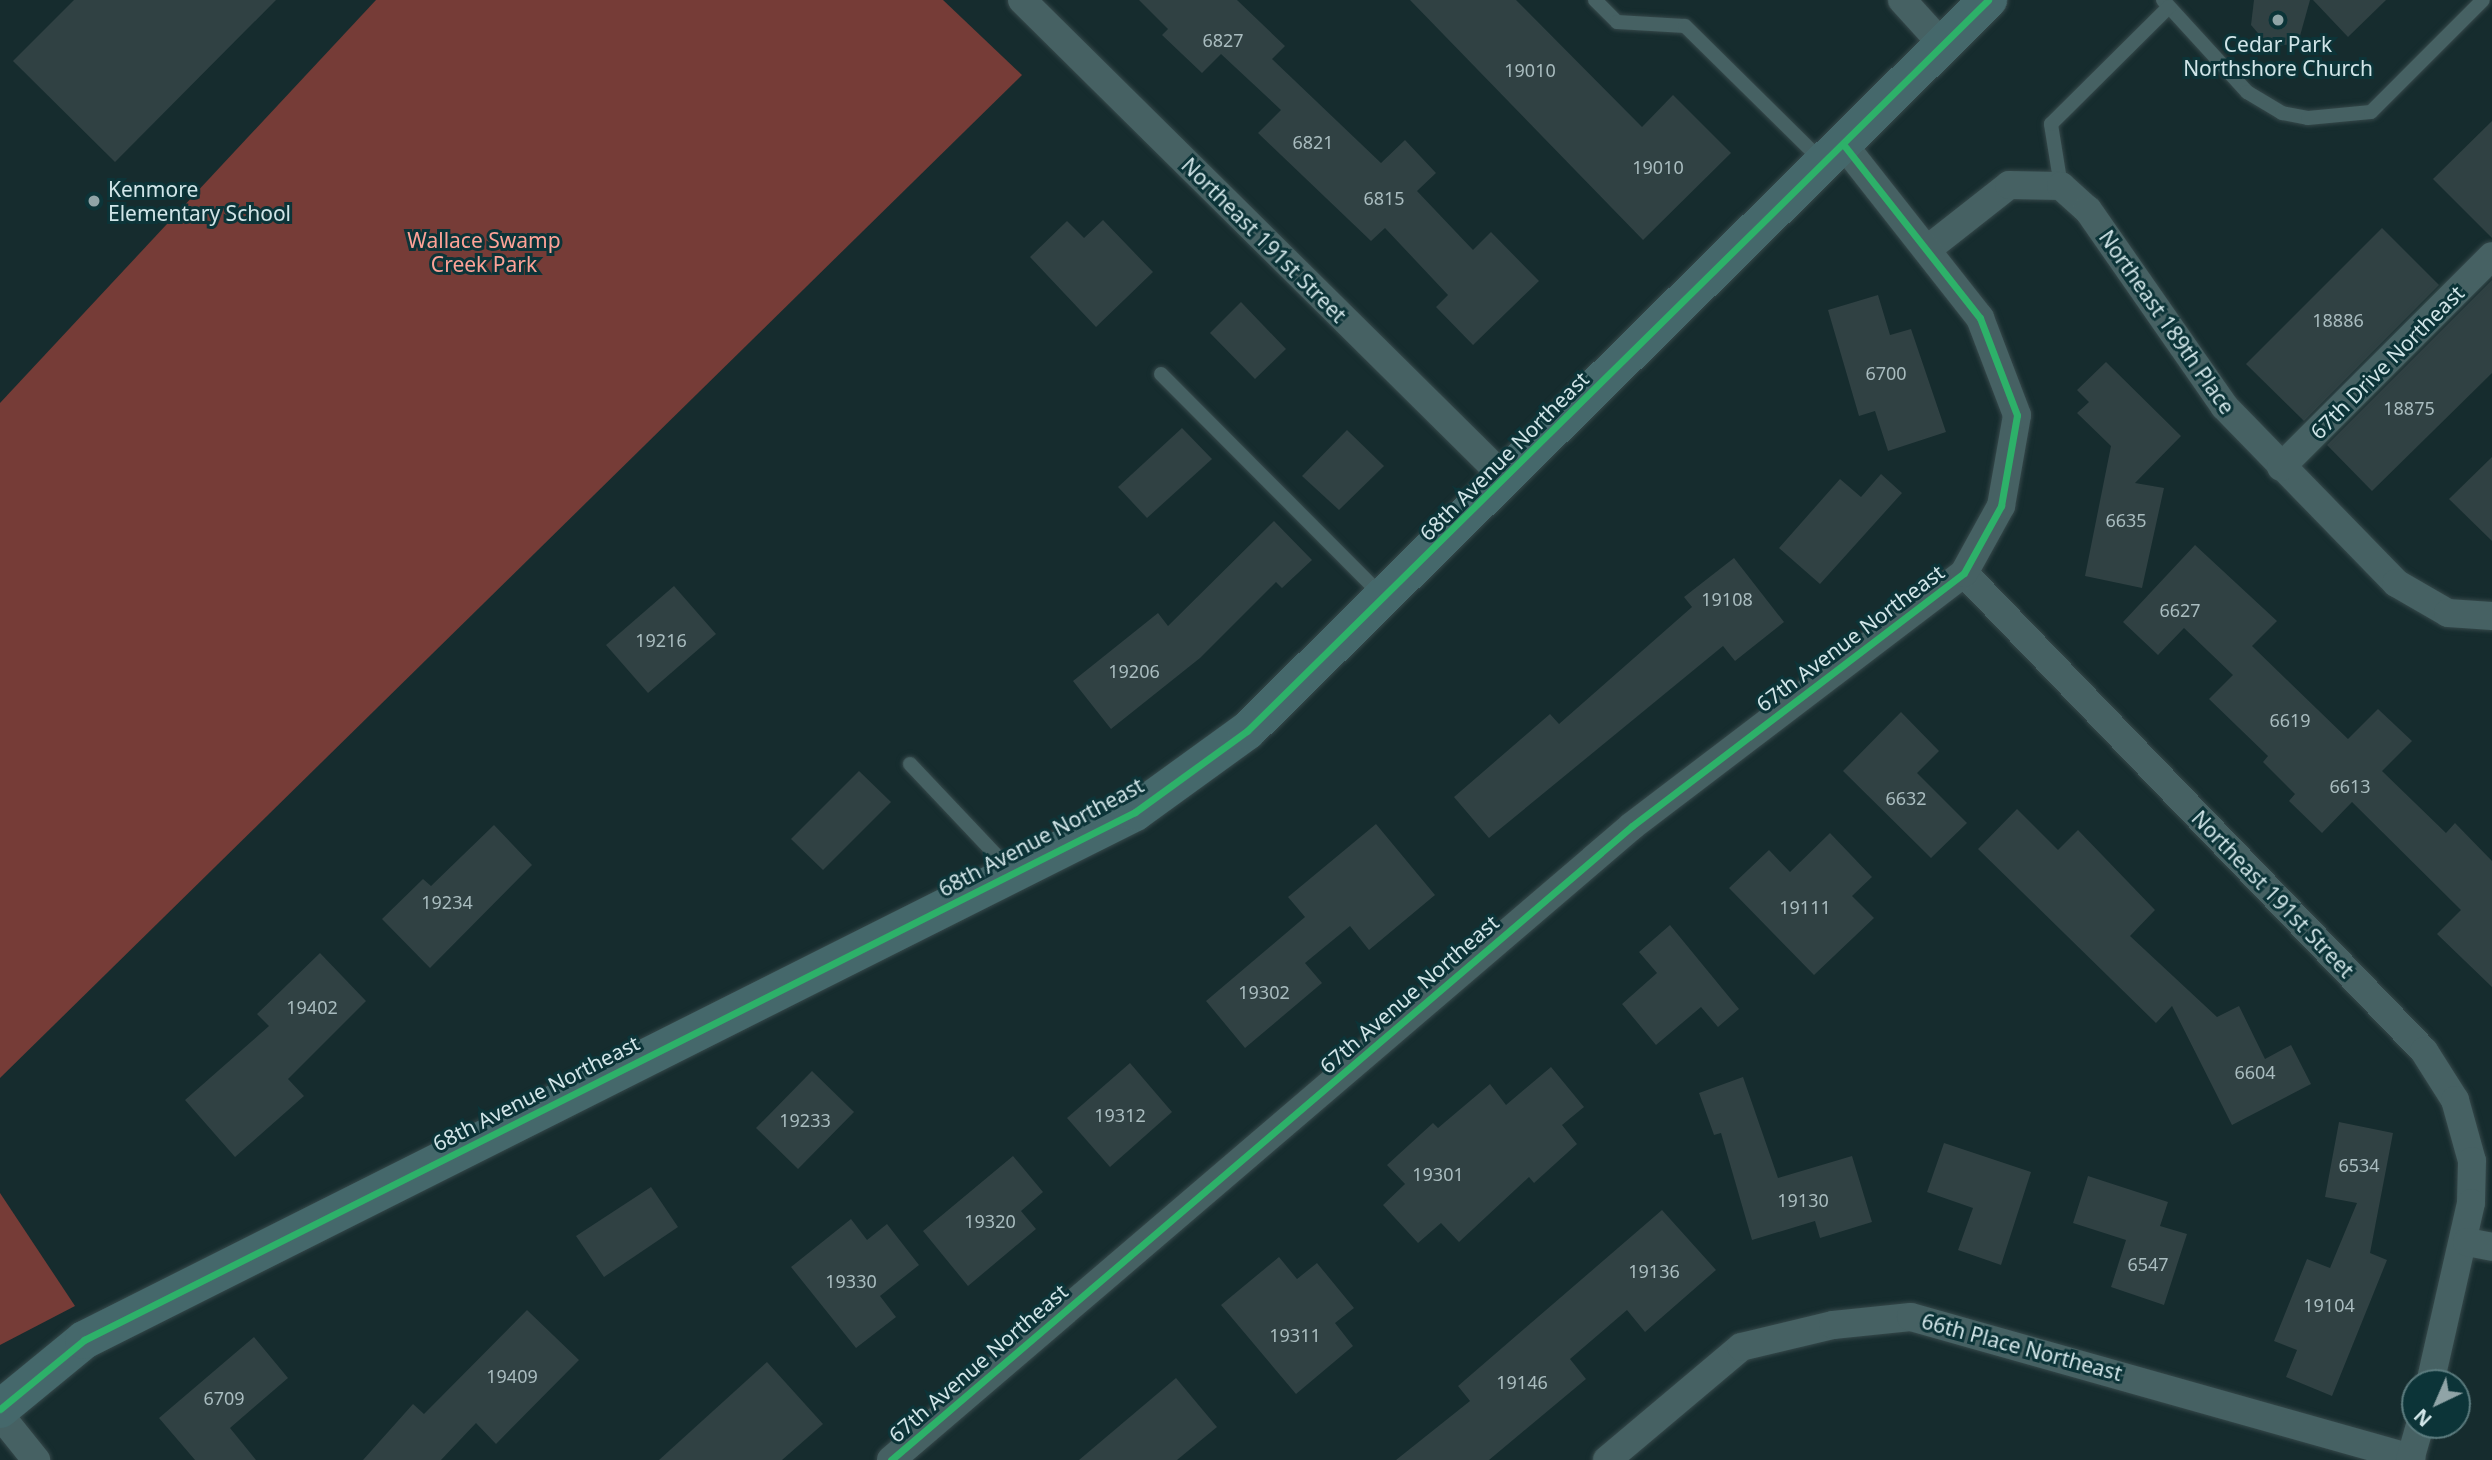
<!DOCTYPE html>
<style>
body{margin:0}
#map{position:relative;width:2492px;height:1460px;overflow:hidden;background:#162c2e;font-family:"Noto Sans",sans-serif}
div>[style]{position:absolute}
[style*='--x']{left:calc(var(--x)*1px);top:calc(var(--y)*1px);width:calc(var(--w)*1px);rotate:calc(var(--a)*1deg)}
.green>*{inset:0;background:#763c37}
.building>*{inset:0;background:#304143}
.roads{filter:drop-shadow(0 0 2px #36484a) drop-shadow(0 0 2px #36484a)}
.lane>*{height:14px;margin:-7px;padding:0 7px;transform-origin:7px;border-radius:7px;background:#466163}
.street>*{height:28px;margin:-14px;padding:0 14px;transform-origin:14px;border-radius:14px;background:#466163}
.secondary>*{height:38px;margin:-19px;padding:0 19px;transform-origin:19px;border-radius:19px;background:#45686b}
.cycleway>*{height:7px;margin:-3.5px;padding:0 3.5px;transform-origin:3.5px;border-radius:3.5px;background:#2db169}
.dots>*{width:19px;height:19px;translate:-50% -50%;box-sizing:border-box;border:4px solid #0c3438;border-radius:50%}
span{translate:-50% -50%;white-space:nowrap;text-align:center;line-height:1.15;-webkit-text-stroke:6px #0c3438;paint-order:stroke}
.number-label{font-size:18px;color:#a9bcbf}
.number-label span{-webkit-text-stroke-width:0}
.poi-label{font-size:21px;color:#d1e5e8}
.left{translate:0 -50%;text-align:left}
.park-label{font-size:21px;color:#fda297}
.street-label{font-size:21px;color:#d1e5e8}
.north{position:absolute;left:2401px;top:1369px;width:70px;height:70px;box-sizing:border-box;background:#0c3438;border:2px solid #5b7b7e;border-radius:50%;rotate:224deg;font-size:19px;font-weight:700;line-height:28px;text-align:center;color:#d1e5e8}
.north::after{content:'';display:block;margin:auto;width:24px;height:32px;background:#90a4a7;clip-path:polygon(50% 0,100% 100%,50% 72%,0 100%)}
</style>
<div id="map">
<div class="green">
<i style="clip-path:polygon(376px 0,943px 0,1022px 75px,0 1078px,0 403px)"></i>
<i style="clip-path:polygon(0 1193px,75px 1306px,0 1345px)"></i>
</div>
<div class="building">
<i style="clip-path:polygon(74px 0,276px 0,115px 162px,13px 61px)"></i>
<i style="clip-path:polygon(1139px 0,1237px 0,1285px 46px,1272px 59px,1381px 163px,1405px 140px,1436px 173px,1417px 191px,1473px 250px,1491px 232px,1539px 281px,1473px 345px,1436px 307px,1448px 295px,1385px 228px,1371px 241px,1258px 133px,1281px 110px,1221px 54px,1202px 73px,1162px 35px,1168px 29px)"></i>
<i style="clip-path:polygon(1410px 0,1516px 0,1642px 127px,1673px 95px,1731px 153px,1643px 240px)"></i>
<i style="clip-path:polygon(2254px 0,2310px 0,2298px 43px,2270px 47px,2251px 25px)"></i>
<i style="clip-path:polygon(2313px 0,2386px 0,2348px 37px)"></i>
<i style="clip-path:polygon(2492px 121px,2492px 238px,2433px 179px)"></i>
<i style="clip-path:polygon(1103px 220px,1153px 272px,1096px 327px,1030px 257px,1067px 221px,1084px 238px)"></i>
<i style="clip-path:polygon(2382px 228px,2439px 285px,2304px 421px,2246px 364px)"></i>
<i style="clip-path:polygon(2492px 280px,2492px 373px,2372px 491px,2327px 445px)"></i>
<i style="clip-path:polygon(1878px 295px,1890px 335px,1911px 329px,1946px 432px,1888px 451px,1875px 411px,1859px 416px,1828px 310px)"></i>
<i style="clip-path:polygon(1241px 302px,1286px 349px,1255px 379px,1210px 333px)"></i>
<i style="clip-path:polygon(2106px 362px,2181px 436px,2135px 483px,2164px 488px,2142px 588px,2085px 576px,2111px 446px,2077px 413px,2089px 402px,2077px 390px)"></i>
<i style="clip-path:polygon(1182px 428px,1212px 459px,1147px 518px,1118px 487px)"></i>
<i style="clip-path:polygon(1347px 430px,1384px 466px,1339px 510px,1302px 476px)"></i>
<i style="clip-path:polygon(2492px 457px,2492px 541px,2449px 499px)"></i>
<i style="clip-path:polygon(1881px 474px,1902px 493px,1820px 584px,1779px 548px,1840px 479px,1861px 497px)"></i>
<i style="clip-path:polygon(1274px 521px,1312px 560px,1282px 588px,1276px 582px,1200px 658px,1111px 729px,1073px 681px,1158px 613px,1168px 626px)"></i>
<i style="clip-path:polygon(2195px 545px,2277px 621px,2252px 646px,2348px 739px,2378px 709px,2412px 741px,2382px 771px,2446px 833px,2455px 823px,2492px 861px,2492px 987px,2437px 934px,2461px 910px,2352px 802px,2322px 833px,2289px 801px,2295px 794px,2263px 762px,2268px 756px,2209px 699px,2233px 675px,2184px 628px,2158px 655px,2123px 622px)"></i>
<i style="clip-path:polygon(1734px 558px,1784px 622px,1735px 661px,1723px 646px,1489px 838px,1454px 797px,1550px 714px,1559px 724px,1692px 607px,1684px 597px)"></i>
<i style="clip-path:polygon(674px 586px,716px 634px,648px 693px,606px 645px)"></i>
<i style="clip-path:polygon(1901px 712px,1939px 751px,1917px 773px,1967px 823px,1931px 858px,1843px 771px)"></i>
<i style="clip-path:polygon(859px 771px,891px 802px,823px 870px,791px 839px)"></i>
<i style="clip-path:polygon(2017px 809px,2058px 850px,2078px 830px,2155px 910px,2130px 936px,2217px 1017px,2239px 1006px,2265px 1059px,2291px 1045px,2311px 1084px,2232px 1125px,2172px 1006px,2156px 1023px,1978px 849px)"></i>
<i style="clip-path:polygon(1376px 824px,1435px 895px,1369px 950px,1350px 926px,1305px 963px,1322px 983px,1245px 1048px,1206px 1001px,1305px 917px,1288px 897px)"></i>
<i style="clip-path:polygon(494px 825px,532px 865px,430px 968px,382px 919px,423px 879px,431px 886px)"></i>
<i style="clip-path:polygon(1830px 833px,1872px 877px,1852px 896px,1874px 918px,1814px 975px,1729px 888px,1769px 850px,1790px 872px)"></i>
<i style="clip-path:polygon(1670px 925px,1739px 1009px,1718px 1027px,1701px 1007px,1656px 1045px,1622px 1004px,1657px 973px,1639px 952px)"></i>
<i style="clip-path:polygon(320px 953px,366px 1001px,288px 1079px,304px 1096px,235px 1157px,185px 1100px,269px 1026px,257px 1014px)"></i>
<i style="clip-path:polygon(1130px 1063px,1172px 1112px,1110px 1167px,1067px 1118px)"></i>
<i style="clip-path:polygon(1551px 1067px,1584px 1107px,1562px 1125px,1577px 1144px,1534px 1183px,1529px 1177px,1459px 1242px,1441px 1223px,1418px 1243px,1383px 1205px,1405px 1184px,1387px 1165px,1433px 1123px,1438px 1128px,1490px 1084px,1506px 1105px)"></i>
<i style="clip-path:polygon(812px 1071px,854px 1112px,798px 1169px,756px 1128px)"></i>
<i style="clip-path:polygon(1743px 1077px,1778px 1178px,1852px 1156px,1872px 1222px,1820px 1238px,1815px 1221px,1752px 1240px,1721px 1133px,1714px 1135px,1699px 1093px)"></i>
<i style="clip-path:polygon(2339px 1122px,2393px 1133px,2370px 1253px,2387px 1260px,2332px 1396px,2286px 1377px,2297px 1350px,2274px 1341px,2307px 1259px,2330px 1268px,2357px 1203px,2325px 1197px)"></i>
<i style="clip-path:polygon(1944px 1143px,2031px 1172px,2001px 1265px,1958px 1250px,1973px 1208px,1927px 1192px)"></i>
<i style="clip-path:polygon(1013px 1156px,1043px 1192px,1021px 1211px,1036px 1229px,968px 1286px,923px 1231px)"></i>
<i style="clip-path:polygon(2088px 1176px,2168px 1202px,2160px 1226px,2187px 1234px,2164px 1305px,2111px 1287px,2126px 1240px,2073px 1223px)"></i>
<i style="clip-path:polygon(651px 1187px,678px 1227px,604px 1277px,576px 1236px)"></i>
<i style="clip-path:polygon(1662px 1210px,1716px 1270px,1645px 1332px,1627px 1310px,1570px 1359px,1586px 1379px,1489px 1460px,1396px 1460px,1470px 1401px,1458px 1386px)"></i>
<i style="clip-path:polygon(851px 1219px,867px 1240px,887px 1224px,919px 1265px,880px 1296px,896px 1317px,856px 1348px,791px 1267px)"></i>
<i style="clip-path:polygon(1279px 1257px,1297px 1279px,1317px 1263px,1354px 1308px,1335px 1323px,1353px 1346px,1296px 1394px,1221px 1305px)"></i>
<i style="clip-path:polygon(527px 1310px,579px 1360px,496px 1444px,476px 1423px,441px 1460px,363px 1460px,413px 1404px,424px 1414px)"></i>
<i style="clip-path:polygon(254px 1337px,288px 1378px,230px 1428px,256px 1460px,195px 1460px,159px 1418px)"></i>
<i style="clip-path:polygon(767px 1362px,823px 1424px,782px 1460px,659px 1460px)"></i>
<i style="clip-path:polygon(1176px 1378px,1217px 1427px,1177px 1460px,1079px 1460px)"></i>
</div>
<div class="roads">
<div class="lane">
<i style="--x:1595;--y:0;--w:31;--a:45"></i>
<i style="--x:1617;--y:22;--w:68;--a:3.4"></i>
<i style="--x:1685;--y:26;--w:194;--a:44.6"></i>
<i style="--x:2163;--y:0;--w:125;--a:47.6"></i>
<i style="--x:2247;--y:92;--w:41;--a:31"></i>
<i style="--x:2282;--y:113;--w:26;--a:11"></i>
<i style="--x:2308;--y:118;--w:63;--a:-5.4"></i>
<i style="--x:2371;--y:112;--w:158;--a:-45"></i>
<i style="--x:2061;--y:186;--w:63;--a:-99.2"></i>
<i style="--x:2051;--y:124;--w:166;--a:-44.8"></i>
<i style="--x:1161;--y:374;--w:315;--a:45.1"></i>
<i style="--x:910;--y:764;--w:149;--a:46.6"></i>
</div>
<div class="street">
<i style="--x:1022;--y:0;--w:682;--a:44.7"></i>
<i style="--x:1902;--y:0;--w:61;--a:47.7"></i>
<i style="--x:1929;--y:248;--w:102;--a:-38.2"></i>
<i style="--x:2009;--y:185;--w:52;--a:1.1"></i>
<i style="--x:2061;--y:186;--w:36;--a:42"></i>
<i style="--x:2088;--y:210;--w:239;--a:55.2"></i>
<i style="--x:2224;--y:406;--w:247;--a:45.8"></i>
<i style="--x:2396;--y:583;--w:60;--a:30"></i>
<i style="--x:2448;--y:613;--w:44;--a:3.9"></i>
<i style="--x:2281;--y:467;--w:298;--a:-45"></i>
<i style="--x:1964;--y:573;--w:663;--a:46.1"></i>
<i style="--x:2424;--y:1051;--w:58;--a:57.7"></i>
<i style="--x:2455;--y:1100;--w:63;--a:74.4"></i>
<i style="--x:2472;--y:1161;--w:42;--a:91.4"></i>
<i style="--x:2471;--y:1203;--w:185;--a:102.8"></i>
<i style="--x:2467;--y:1242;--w:25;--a:11"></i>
<i style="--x:0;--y:1415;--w:58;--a:51.3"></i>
<i style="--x:891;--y:1460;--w:975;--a:-40.55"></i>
<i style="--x:1632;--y:826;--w:417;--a:-37.3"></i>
<i style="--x:1964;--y:573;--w:77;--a:-61.1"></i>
<i style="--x:2001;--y:506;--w:92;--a:-80"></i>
<i style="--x:2017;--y:415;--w:104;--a:-110.9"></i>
<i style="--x:1980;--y:318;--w:221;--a:-128.2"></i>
<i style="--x:1607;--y:1460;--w:175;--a:-40.1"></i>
<i style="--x:1741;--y:1347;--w:95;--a:-13.4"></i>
<i style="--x:1833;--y:1325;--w:78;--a:-5.9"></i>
<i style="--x:1911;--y:1317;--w:520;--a:15.75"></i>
<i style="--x:2410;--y:1460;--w:36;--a:-74"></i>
</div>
<div class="secondary">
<i style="--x:0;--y:1409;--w:109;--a:-39.4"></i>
<i style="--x:84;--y:1340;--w:1176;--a:-26.67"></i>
<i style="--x:1135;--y:812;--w:138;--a:-35.9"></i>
<i style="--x:1247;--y:731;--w:1041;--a:-44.61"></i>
</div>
</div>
<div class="cycleway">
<i style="--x:0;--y:1409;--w:109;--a:-39.4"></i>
<i style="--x:84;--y:1340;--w:1176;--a:-26.67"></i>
<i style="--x:1135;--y:812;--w:138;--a:-35.9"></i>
<i style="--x:1247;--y:731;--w:1041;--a:-44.61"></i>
<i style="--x:891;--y:1460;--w:975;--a:-40.55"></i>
<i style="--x:1632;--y:826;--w:417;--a:-37.3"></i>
<i style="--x:1964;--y:573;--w:77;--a:-61.1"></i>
<i style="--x:2001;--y:506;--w:92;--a:-80"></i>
<i style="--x:2017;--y:415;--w:104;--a:-110.9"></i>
<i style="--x:1980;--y:318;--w:221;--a:-128.2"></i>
</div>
<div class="dots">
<i style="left:2278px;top:20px;background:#90a4a7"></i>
<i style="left:94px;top:201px;background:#90a4a7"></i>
</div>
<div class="number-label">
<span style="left:1223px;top:40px">6827</span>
<span style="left:1530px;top:70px">19010</span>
<span style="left:1313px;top:142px">6821</span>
<span style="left:1658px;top:167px">19010</span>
<span style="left:1384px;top:198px">6815</span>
<span style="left:2338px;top:320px">18886</span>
<span style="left:1886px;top:373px">6700</span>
<span style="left:2409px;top:408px">18875</span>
<span style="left:2126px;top:520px">6635</span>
<span style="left:1727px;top:599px">19108</span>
<span style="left:2180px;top:610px">6627</span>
<span style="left:661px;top:640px">19216</span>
<span style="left:1134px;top:671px">19206</span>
<span style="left:2290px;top:720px">6619</span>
<span style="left:2350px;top:786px">6613</span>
<span style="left:1906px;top:798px">6632</span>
<span style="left:447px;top:902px">19234</span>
<span style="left:1805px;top:907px">19111</span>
<span style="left:1264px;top:992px">19302</span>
<span style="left:312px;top:1007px">19402</span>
<span style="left:2255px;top:1072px">6604</span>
<span style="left:1120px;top:1115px">19312</span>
<span style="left:805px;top:1120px">19233</span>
<span style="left:2359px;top:1165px">6534</span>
<span style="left:1438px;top:1174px">19301</span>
<span style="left:1803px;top:1200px">19130</span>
<span style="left:990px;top:1221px">19320</span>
<span style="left:2148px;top:1264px">6547</span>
<span style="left:1654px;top:1271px">19136</span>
<span style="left:851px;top:1281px">19330</span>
<span style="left:2329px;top:1305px">19104</span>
<span style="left:1295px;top:1335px">19311</span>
<span style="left:512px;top:1376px">19409</span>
<span style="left:1522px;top:1382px">19146</span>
<span style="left:224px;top:1398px">6709</span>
</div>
<div class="poi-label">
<span style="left:2278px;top:56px">Cedar Park<br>Northshore Church</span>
<span class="left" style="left:108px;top:201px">Kenmore<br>Elementary School</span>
</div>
<div class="park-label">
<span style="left:484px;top:252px">Wallace Swamp<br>Creek Park</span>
</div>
<div class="street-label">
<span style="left:1264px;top:240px;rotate:45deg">Northeast 191st Street</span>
<span style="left:2167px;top:322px;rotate:55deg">Northeast 189th Place</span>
<span style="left:2387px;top:362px;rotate:-45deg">67th Drive Northeast</span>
<span style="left:1504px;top:456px;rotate:-45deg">68th Avenue Northeast</span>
<span style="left:1850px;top:638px;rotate:-37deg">67th Avenue Northeast</span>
<span style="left:1041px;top:837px;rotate:-28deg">68th Avenue Northeast</span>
<span style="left:2273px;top:894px;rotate:46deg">Northeast 191st Street</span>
<span style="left:1409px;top:994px;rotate:-41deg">67th Avenue Northeast</span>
<span style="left:536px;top:1093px;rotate:-27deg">68th Avenue Northeast</span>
<span style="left:2022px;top:1347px;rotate:15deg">66th Place Northeast</span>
<span style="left:978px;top:1363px;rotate:-41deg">67th Avenue Northeast</span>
</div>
<div class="north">N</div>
</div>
